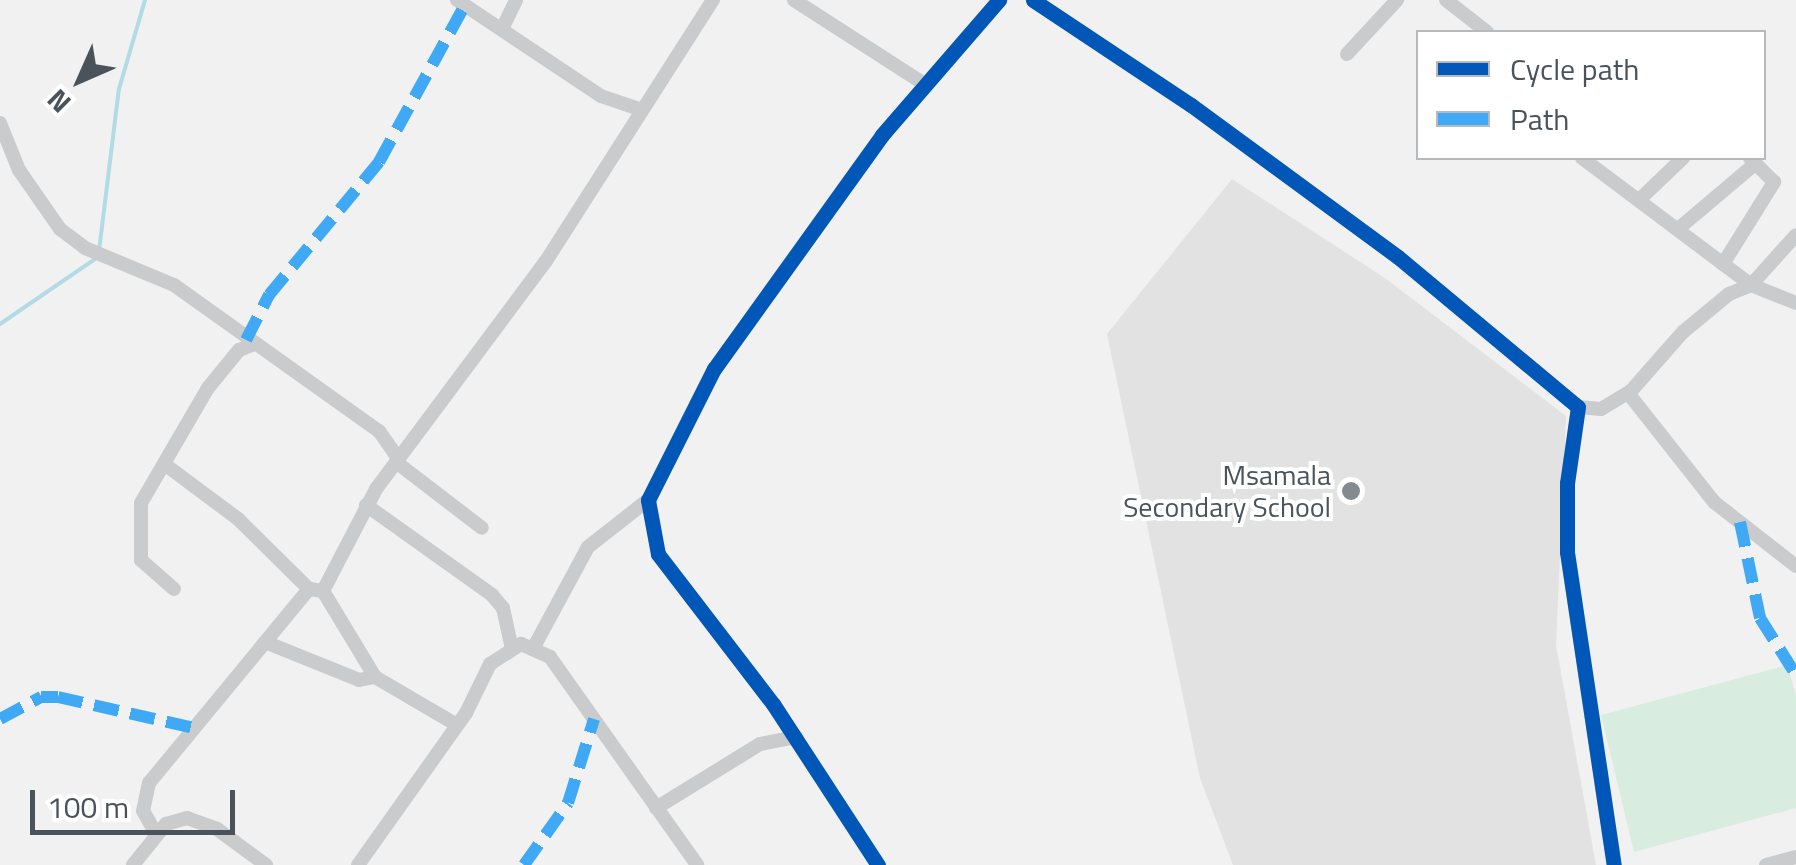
<!DOCTYPE html>
<style>
body{margin:0}
#map{position:relative;width:1796px;height:865px;overflow:hidden;background:#f1f1f1;font-family:"Titillium Web",sans-serif}
div>[style]{position:absolute}
[style*='--x']{left:calc(var(--x)*1px);top:calc(var(--y)*1px);width:calc(var(--w)*1px);rotate:calc(var(--a)*1deg)}
.education>*{inset:0;background:#e3e2e2}
.green>*{inset:0;background:#d8ede0}
.stream>*{height:4px;margin:-2px;padding:0 2px;transform-origin:2px;border-radius:2px;background:#b2dbe6}
.minor>*{height:14px;margin:-7px;padding:0 7px;transform-origin:7px;border-radius:7px;background:#c9cbcc}
.quiet>*{height:12px;margin-top:-6px;transform-origin:0;background:repeating-linear-gradient(90deg,#3fa9f5 0 25px,transparent 0 37px)}
.cycleway>*{height:15px;margin:-7.5px;padding:0 7.5px;transform-origin:7.5px;border-radius:7.5px;background:#0057b8}
.dots>*{width:28px;height:28px;translate:-50% -50%;box-sizing:border-box;border:5px solid #fff;border-radius:50%}
span{translate:-50% -50%;white-space:nowrap;text-align:center;line-height:1.15;-webkit-text-stroke:8px #fff;paint-order:stroke}
.poi-label{font-size:28px;color:#4a535b}
.right{translate:-100% -50%;text-align:right}
.legend{position:absolute;left:1416px;top:30px;width:350px;height:130px;box-sizing:border-box;background:#fff;border:2px solid #b7babd;margin:0;padding:12px 18px;list-style:none;font-size:30px;color:#4a535b}
.legend li{display:flex;align-items:center;gap:20px;height:50px}
.legend b{width:50px;border:2px solid #b7babd}
.north{position:absolute;left:30px;top:30px;width:100px;height:100px;-webkit-text-stroke:8px #fff;paint-order:stroke;rotate:225deg;font-size:28px;font-weight:700;line-height:40px;text-align:center;color:#4a535b}
.north::after{content:'';display:block;margin:auto;width:35px;height:45px;background:#4a535b;clip-path:polygon(50% 0,100% 100%,50% 72%,0 100%)}
.scale{position:absolute;left:30px;top:790px;width:205px;height:45px;box-sizing:border-box;border:5px solid #4a535b;border-top:0;padding-left:12px;font-size:30px;line-height:35px;white-space:nowrap;color:#4a535b;-webkit-text-stroke:8px #fff;paint-order:stroke}
</style>
<div id="map">
<div class="education">
<i style="clip-path:polygon(1232px 179px,1385px 278px,1566px 416px,1556px 645px,1596px 865px,1233px 865px,1200px 778px,1107px 334px)"></i>
</div>
<div class="green">
<i style="clip-path:polygon(1787px 665px,1796px 695px,1796px 808px,1634px 852px,1601px 715px)"></i>
</div>
<div class="stream">
<i style="--x:99;--y:251;--w:163;--a:-83"></i>
<i style="--x:119;--y:89;--w:93;--a:-73.7"></i>
<i style="--x:0;--y:324;--w:115;--a:-34.4"></i>
</div>
<div class="minor">
<i style="--x:457;--y:0;--w:173;--a:33.7"></i>
<i style="--x:601;--y:96;--w:40;--a:18.9"></i>
<i style="--x:794;--y:0;--w:153;--a:32.8"></i>
<i style="--x:1033;--y:0;--w:190;--a:33.6"></i>
<i style="--x:1191;--y:105;--w:257;--a:36.3"></i>
<i style="--x:1398;--y:257;--w:234;--a:39.8"></i>
<i style="--x:1578;--y:407;--w:77;--a:98.2"></i>
<i style="--x:1567;--y:483;--w:69;--a:90"></i>
<i style="--x:1567;--y:552;--w:317;--a:81.5"></i>
<i style="--x:1446;--y:0;--w:52;--a:38"></i>
<i style="--x:502;--y:29;--w:32;--a:-64"></i>
<i style="--x:1347;--y:54;--w:74;--a:-47.2"></i>
<i style="--x:0;--y:123;--w:51;--a:68"></i>
<i style="--x:19;--y:170;--w:72;--a:55.2"></i>
<i style="--x:60;--y:229;--w:31;--a:37"></i>
<i style="--x:85;--y:248;--w:96;--a:22.6"></i>
<i style="--x:174;--y:285;--w:252;--a:35.5"></i>
<i style="--x:379;--y:431;--w:33;--a:55"></i>
<i style="--x:1582;--y:158;--w:211;--a:36.9"></i>
<i style="--x:1751;--y:285;--w:67;--a:-48"></i>
<i style="--x:1639;--y:200;--w:61;--a:-43.7"></i>
<i style="--x:1678;--y:229;--w:102;--a:-40.2"></i>
<i style="--x:1723;--y:264;--w:97;--a:-58.1"></i>
<i style="--x:1774;--y:182;--w:34;--a:-135"></i>
<i style="--x:1628;--y:393;--w:139;--a:51.7"></i>
<i style="--x:1714;--y:502;--w:104;--a:38"></i>
<i style="--x:1578;--y:407;--w:23;--a:5"></i>
<i style="--x:1601;--y:409;--w:35;--a:-31"></i>
<i style="--x:1631;--y:391;--w:79;--a:-48.6"></i>
<i style="--x:1683;--y:332;--w:60;--a:-39.6"></i>
<i style="--x:1729;--y:294;--w:24;--a:-22"></i>
<i style="--x:1751;--y:285;--w:48;--a:21.8"></i>
<i style="--x:396;--y:462;--w:108;--a:37.5"></i>
<i style="--x:167;--y:466;--w:89;--a:36.7"></i>
<i style="--x:238;--y:519;--w:100;--a:44.6"></i>
<i style="--x:309;--y:589;--w:14;--a:8"></i>
<i style="--x:323;--y:591;--w:100;--a:58.8"></i>
<i style="--x:375;--y:677;--w:95;--a:30.3"></i>
<i style="--x:366;--y:505;--w:155;--a:35.5"></i>
<i style="--x:492;--y:595;--w:17;--a:50"></i>
<i style="--x:503;--y:608;--w:42;--a:77.6"></i>
<i style="--x:174;--y:589;--w:44;--a:-138.7"></i>
<i style="--x:141;--y:560;--w:57;--a:-90"></i>
<i style="--x:141;--y:503;--w:133;--a:-59.8"></i>
<i style="--x:208;--y:388;--w:49;--a:-50.8"></i>
<i style="--x:239;--y:350;--w:14;--a:-21"></i>
<i style="--x:323;--y:591;--w:115;--a:-62.5"></i>
<i style="--x:376;--y:489;--w:284;--a:-53.3"></i>
<i style="--x:546;--y:261;--w:310;--a:-57.4"></i>
<i style="--x:265;--y:642;--w:101;--a:22"></i>
<i style="--x:359;--y:680;--w:16;--a:-11"></i>
<i style="--x:535;--y:645;--w:111;--a:-61.6"></i>
<i style="--x:588;--y:547;--w:76;--a:-38.1"></i>
<i style="--x:656;--y:808;--w:122;--a:-31.6"></i>
<i style="--x:760;--y:744;--w:37;--a:-11"></i>
<i style="--x:156;--y:834;--w:26;--a:-119"></i>
<i style="--x:143;--y:811;--w:29;--a:-78"></i>
<i style="--x:149;--y:783;--w:251;--a:-50.5"></i>
<i style="--x:133;--y:865;--w:53;--a:-51.2"></i>
<i style="--x:166;--y:824;--w:22;--a:-16"></i>
<i style="--x:187;--y:818;--w:32;--a:20"></i>
<i style="--x:217;--y:829;--w:61;--a:36.3"></i>
<i style="--x:358;--y:865;--w:186;--a:-54.6"></i>
<i style="--x:466;--y:713;--w:55;--a:-63.9"></i>
<i style="--x:490;--y:664;--w:37;--a:-33"></i>
<i style="--x:521;--y:644;--w:32;--a:24"></i>
<i style="--x:550;--y:657;--w:255;--a:54.7"></i>
<i style="--x:878;--y:865;--w:192;--a:-123.1"></i>
<i style="--x:773;--y:704;--w:189;--a:-127.5"></i>
<i style="--x:658;--y:554;--w:55;--a:-100.5"></i>
<i style="--x:648;--y:500;--w:147;--a:-63.3"></i>
<i style="--x:714;--y:369;--w:288;--a:-54.3"></i>
<i style="--x:882;--y:135;--w:179;--a:-49.1"></i>
<i style="--x:1766;--y:865;--w:31;--a:-15"></i>
</div>
<div class="quiet">
<i style="--x:246;--y:340;--w:51;--a:-62.9"></i>
<i style="--x:269;--y:295;--w:173;--a:-50.4"></i>
<i style="--x:379;--y:162;--w:179;--a:-61.3"></i>
<i style="--x:1740;--y:522;--w:98;--a:78.2"></i>
<i style="--x:1760;--y:618;--w:67;--a:57.7"></i>
<i style="--x:0;--y:719;--w:47;--a:-28.2"></i>
<i style="--x:41;--y:697;--w:17;--a:0"></i>
<i style="--x:58;--y:697;--w:139;--a:12.8"></i>
<i style="--x:524;--y:865;--w:76;--a:-54.6"></i>
<i style="--x:568;--y:803;--w:88;--a:-72.8"></i>
</div>
<div class="cycleway">
<i style="--x:1033;--y:0;--w:190;--a:33.6"></i>
<i style="--x:1191;--y:105;--w:257;--a:36.3"></i>
<i style="--x:1398;--y:257;--w:234;--a:39.8"></i>
<i style="--x:1578;--y:407;--w:77;--a:98.2"></i>
<i style="--x:1567;--y:483;--w:69;--a:90"></i>
<i style="--x:1567;--y:552;--w:317;--a:81.5"></i>
<i style="--x:878;--y:865;--w:192;--a:-123.1"></i>
<i style="--x:773;--y:704;--w:189;--a:-127.5"></i>
<i style="--x:658;--y:554;--w:55;--a:-100.5"></i>
<i style="--x:648;--y:500;--w:147;--a:-63.3"></i>
<i style="--x:714;--y:369;--w:288;--a:-54.3"></i>
<i style="--x:882;--y:135;--w:179;--a:-49.1"></i>
</div>
<div class="dots">
<i style="left:1351px;top:491px;background:#848a90"></i>
</div>
<div class="poi-label">
<span class="right" style="left:1331px;top:491px">Msamala<br>Secondary School</span>
</div>
<ul class="legend">
<li><b style="height:12px;background:#0057b8"></b>Cycle path</li>
<li><b style="height:12px;background:#3fa9f5"></b>Path</li>
</ul>
<div class="north">N</div>
<div class="scale">100 m</div>
</div>
